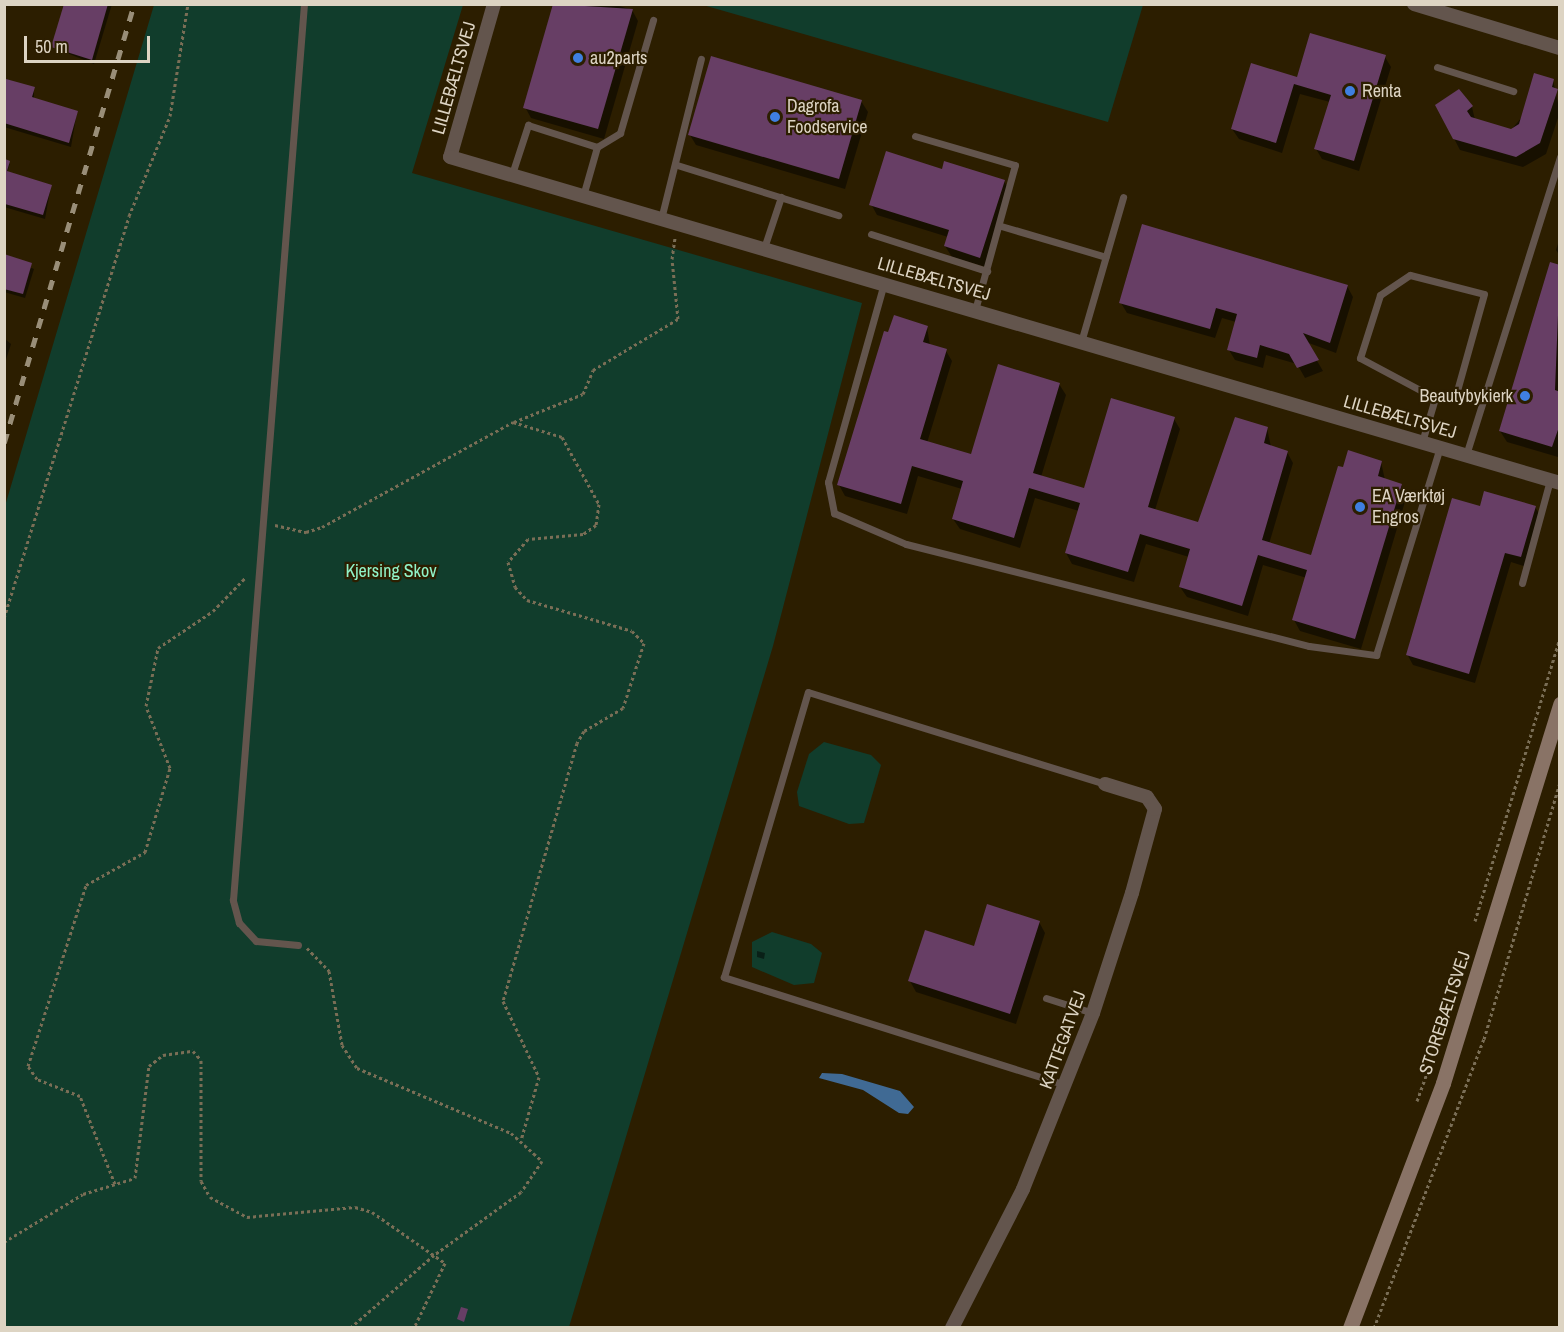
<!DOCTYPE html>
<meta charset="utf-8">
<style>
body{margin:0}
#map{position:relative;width:1564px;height:1332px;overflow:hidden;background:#2c1e00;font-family:"Archivo Narrow",sans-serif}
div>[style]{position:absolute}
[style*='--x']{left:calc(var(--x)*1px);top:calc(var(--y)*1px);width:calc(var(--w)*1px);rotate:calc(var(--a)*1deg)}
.green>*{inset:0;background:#113d2c}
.water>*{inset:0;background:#406a94}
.shadow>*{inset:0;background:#0007}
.building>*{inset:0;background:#673e65}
.path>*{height:3px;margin-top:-1.5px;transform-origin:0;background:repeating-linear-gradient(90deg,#7a6e56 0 3px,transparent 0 6px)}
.lane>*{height:7px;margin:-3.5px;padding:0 3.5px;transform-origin:3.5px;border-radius:3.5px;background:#63554d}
.street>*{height:14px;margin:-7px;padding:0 7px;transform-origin:7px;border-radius:7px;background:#63554d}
.secondary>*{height:15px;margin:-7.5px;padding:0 7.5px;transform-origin:7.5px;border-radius:7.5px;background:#897366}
.rail>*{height:4.5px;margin-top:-2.25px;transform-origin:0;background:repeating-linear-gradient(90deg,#998e78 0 10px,transparent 0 20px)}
.dots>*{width:16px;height:16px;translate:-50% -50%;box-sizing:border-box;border:3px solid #2c1e00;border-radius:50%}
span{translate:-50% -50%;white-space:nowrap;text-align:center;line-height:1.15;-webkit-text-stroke:4.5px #2c1e00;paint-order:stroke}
.poi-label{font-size:18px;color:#ddd4c3}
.left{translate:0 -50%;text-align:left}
.right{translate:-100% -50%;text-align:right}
.street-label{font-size:18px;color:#ddd4c3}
.park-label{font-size:18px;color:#90f3c8}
.frame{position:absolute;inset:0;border:6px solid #ddd4c3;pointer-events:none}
.scale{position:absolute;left:24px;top:36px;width:126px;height:27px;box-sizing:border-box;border:3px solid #ddd4c3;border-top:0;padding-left:8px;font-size:18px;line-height:21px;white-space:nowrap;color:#ddd4c3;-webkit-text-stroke:4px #2c1e00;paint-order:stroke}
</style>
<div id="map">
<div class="green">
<i style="clip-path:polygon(154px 5px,463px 5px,412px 173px,862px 303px,773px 646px,569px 1327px,5px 1328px,5px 506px)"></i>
<i style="clip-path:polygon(703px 5px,1143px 5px,1108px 122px)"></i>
<i style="clip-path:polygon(824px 742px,871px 755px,881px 765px,864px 823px,849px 824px,799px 806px,797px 792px,809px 754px)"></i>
<i style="clip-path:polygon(772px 932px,811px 944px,822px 953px,814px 983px,794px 985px,752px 967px,752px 942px)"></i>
</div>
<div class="water">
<i style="clip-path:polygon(842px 1074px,900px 1091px,914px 1107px,908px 1114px,899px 1113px,863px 1090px,819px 1078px,822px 1073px)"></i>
</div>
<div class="shadow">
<i style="clip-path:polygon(65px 4px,112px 4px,94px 64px,52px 47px)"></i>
<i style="clip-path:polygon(554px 4px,613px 4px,632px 10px,638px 21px,604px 139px,531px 118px,525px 107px)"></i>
<i style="clip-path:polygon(1385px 57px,1391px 67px,1359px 171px,1322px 159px,1316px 149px,1330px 102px,1300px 94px,1282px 153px,1239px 139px,1232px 129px,1298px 79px)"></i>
<i style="clip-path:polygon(7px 80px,34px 88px,34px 99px,77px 112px,71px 147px,4px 127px)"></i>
<i style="clip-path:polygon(1553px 80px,1560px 112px,1546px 154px,1523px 167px,1460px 150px,1437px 106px,1472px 107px,1475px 120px,1511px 130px)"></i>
<i style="clip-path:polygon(861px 101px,868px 112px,845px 189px,696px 145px,690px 135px)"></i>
<i style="clip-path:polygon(4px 160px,10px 164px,7px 173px,51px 186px,45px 219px,4px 207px)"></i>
<i style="clip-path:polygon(942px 171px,1004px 181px,1010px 192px,986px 267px,952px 257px,945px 246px,948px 237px,877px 215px,871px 204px)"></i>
<i style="clip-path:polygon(1560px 237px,1560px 256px,1556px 250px)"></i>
<i style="clip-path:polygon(4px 256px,34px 269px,25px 298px,4px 292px)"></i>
<i style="clip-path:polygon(1560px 266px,1560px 453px,1558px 457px,1507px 442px,1500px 431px)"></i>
<i style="clip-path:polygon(1347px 286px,1353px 297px,1336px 353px,1306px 342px,1323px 371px,1305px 378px,1297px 364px,1266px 355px,1263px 368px,1235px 360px,1229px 350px,1236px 322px,1222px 318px,1215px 338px,1127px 313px,1121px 303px)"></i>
<i style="clip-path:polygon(927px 327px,930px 346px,946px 351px,952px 361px,927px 443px,972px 456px,1059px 384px,1066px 395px,1041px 477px,1085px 490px,1174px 419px,1180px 429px,1155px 510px,1199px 524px,1267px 428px,1271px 447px,1287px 452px,1293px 463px,1269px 544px,1312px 557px,1344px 469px,1381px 462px,1385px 480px,1401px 485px,1407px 495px,1361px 649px,1300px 631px,1294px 620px,1307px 578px,1263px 565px,1248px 616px,1187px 597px,1180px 587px,1189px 557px,1146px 544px,1134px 582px,1072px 564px,1066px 553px,1079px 511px,1035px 498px,1020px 548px,960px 529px,953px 519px,962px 489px,918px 476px,907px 514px,845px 496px,839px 485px)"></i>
<i style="clip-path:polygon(4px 338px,11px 344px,4px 366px)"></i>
<i style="clip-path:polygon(1535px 507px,1542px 518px,1527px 567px,1511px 562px,1475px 683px,1413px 665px,1407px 654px,1481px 508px)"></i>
<i style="clip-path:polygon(1039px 922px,1045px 933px,1016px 1024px,916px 992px,910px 981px)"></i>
<i style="clip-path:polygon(757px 951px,765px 953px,764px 959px,757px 957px)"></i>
</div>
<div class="building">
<i style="clip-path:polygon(64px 4px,108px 4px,92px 60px,51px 47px)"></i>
<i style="clip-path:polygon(553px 4px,633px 9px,598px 129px,523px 108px)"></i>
<i style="clip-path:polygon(1310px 33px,1386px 55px,1354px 161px,1314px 149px,1331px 95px,1294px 84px,1276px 143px,1231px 129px,1251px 63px,1297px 77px)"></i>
<i style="clip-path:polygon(711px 56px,862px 100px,839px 179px,688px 135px)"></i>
<i style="clip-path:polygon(1534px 73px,1554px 79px,1552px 87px,1558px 89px,1540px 143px,1516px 157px,1453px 139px,1435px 105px,1459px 89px,1473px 106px,1467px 111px,1471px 117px,1511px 129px,1519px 124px)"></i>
<i style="clip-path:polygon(6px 79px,35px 87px,32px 97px,78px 111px,69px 143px,4px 123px)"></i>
<i style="clip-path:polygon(886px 151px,942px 169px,944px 161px,1005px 180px,980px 258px,944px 246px,949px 230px,869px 205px)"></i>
<i style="clip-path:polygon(5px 159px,10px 161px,7px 171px,52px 185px,43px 215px,5px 204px)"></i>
<i style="clip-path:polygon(1142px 224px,1348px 285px,1330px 343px,1303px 333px,1319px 360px,1297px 368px,1289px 354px,1260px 345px,1257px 358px,1227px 350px,1237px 314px,1216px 308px,1210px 329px,1119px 303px)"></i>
<i style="clip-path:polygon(4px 254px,32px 263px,23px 294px,4px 289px)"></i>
<i style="clip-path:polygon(1550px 262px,1560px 265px,1555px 390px,1560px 392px,1560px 424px,1552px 447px,1499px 431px)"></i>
<i style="clip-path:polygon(894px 315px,928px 326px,923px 342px,947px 349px,920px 439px,971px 454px,998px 364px,1060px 383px,1033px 473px,1084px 488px,1111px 398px,1175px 417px,1148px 507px,1198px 522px,1235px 417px,1268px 427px,1264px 443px,1288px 451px,1262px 540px,1311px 555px,1338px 466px,1343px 467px,1348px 450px,1382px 461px,1378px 476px,1402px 484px,1355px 639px,1292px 620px,1307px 570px,1258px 555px,1242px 606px,1179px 587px,1190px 549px,1140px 534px,1128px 572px,1065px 553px,1080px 503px,1029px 488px,1014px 538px,952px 519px,963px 481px,912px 466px,901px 504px,837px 485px,884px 331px,888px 332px)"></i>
<i style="clip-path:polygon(1484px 491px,1536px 506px,1521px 557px,1505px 553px,1469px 674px,1406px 655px,1452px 498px,1480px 506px)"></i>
<i style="clip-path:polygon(987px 904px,1040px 921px,1010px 1014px,908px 981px,925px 930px,974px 946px)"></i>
<i style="clip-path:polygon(461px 1307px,468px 1309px,464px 1322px,457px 1319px)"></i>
</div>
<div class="path">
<i style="--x:514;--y:422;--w:74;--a:-22.1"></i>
<i style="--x:583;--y:394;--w:26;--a:-67"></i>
<i style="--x:593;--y:370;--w:99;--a:-31"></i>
<i style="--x:678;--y:319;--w:60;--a:-95.7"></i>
<i style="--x:672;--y:259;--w:21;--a:-82"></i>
<i style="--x:275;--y:525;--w:32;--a:13"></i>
<i style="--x:306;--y:532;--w:17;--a:-17"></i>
<i style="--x:322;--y:527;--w:218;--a:-28.8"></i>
<i style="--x:513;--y:422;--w:51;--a:17"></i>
<i style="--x:562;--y:437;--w:77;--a:61.1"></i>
<i style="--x:599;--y:504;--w:21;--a:98"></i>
<i style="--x:596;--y:525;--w:16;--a:145"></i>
<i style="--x:583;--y:534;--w:55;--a:174.8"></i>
<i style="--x:528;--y:539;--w:30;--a:131"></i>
<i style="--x:508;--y:562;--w:26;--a:74"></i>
<i style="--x:515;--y:587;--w:18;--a:47"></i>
<i style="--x:527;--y:600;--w:109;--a:16.4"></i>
<i style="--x:632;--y:631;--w:17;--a:45"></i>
<i style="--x:644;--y:643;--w:68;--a:107.9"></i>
<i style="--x:623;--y:708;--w:45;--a:149.5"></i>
<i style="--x:584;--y:731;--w:14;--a:120"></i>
<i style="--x:577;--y:743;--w:268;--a:106"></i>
<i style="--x:503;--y:1001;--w:84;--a:64.7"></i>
<i style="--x:539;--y:1077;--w:66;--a:105.9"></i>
<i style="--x:4;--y:618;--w:421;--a:-72.7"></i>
<i style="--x:129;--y:216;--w:108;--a:-67.7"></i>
<i style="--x:170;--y:116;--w:113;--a:-80.9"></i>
<i style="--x:1475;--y:921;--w:295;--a:-73.3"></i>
<i style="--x:307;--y:948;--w:32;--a:46"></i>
<i style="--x:329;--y:971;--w:75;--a:80"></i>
<i style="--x:342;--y:1045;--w:27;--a:57"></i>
<i style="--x:357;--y:1068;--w:167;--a:22.9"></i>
<i style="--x:511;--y:1133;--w:42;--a:42.1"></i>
<i style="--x:542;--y:1161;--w:37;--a:124"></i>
<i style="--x:521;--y:1192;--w:107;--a:144.1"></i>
<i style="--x:434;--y:1255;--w:111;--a:139"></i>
<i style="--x:1417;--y:1101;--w:41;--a:-70.3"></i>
<i style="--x:115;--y:1184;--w:95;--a:-111.7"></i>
<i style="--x:80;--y:1096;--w:46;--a:-158.4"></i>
<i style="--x:37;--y:1079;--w:16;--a:-125"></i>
<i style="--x:28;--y:1066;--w:190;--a:-72.2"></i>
<i style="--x:86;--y:885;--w:68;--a:-29.2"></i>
<i style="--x:145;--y:852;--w:88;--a:-73.4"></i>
<i style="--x:170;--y:768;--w:66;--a:-111.2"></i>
<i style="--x:146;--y:706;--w:59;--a:-78.3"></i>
<i style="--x:158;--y:648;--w:66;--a:-33.9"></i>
<i style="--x:213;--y:611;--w:47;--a:-45.9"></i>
<i style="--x:4;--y:1242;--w:92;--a:-31.3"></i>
<i style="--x:83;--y:1194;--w:54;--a:-17.1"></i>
<i style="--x:135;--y:1178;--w:113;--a:-82.9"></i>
<i style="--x:149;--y:1066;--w:18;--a:-38"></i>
<i style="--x:163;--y:1055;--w:30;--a:-8"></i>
<i style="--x:193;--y:1051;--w:12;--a:48"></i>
<i style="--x:201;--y:1060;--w:121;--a:90"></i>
<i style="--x:201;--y:1181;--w:18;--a:61"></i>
<i style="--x:210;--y:1197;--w:42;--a:28.4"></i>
<i style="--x:247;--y:1217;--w:108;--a:-5.3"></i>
<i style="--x:355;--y:1207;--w:18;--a:16"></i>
<i style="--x:372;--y:1212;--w:89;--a:34.9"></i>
<i style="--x:445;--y:1263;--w:72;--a:115.5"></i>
<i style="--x:1374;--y:1328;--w:309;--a:-69.2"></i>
<i style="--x:1484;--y:1039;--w:268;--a:-73.5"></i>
</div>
<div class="lane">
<i style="--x:1437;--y:67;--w:80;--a:17.5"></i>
<i style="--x:915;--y:136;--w:104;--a:16.2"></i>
<i style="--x:1015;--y:165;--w:150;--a:105.4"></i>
<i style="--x:677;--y:165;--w:169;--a:17.3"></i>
<i style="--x:512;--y:174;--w:52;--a:-71.9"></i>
<i style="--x:528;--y:125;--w:72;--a:17.7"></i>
<i style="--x:597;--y:147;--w:27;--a:-31"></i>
<i style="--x:620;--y:133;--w:118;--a:-73.7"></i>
<i style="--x:583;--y:196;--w:51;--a:-74.1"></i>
<i style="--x:661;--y:219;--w:165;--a:-76"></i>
<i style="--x:1001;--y:226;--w:109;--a:16.4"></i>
<i style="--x:871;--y:234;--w:122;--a:17.7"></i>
<i style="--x:764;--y:248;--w:54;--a:-71.6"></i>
<i style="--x:1410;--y:275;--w:76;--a:14.4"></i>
<i style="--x:1484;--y:294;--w:104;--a:105.6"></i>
<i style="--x:1456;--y:394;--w:21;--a:169"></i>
<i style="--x:1435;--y:398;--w:85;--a:-151.9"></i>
<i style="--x:1360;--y:358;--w:66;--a:-72.4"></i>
<i style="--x:1380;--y:295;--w:36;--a:-34"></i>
<i style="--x:884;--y:283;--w:207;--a:105.7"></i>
<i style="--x:828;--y:482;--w:32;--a:79"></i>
<i style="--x:834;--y:513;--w:78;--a:23.3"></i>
<i style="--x:906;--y:544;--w:416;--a:14.2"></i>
<i style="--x:1309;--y:646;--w:68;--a:7.7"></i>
<i style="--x:1376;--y:655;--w:218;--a:-72.9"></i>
<i style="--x:1081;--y:342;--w:151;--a:-73.8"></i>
<i style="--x:1422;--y:442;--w:46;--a:-73.5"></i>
<i style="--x:1466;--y:455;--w:313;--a:-72.5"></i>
<i style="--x:1522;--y:583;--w:107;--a:-74.8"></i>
<i style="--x:298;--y:945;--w:42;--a:-174.6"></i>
<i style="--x:256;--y:941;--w:25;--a:-133"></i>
<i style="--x:239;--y:923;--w:24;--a:-105"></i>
<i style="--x:233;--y:900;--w:899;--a:-85.47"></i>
<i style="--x:1046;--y:998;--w:49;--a:17.7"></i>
<i style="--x:1066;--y:1085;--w:359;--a:-162.5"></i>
<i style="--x:724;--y:977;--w:297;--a:-73.6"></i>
<i style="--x:808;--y:692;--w:311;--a:17.2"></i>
</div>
<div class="street">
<i style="--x:494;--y:4;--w:159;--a:106"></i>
<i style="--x:450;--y:157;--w:1157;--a:16.37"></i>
<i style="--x:1414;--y:4;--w:152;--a:16.8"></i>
<i style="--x:952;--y:1328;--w:156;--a:-62.9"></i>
<i style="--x:1023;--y:1189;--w:189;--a:-68.3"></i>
<i style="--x:1093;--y:1013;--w:126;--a:-72"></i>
<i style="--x:1132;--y:893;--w:87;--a:-74.7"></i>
<i style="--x:1155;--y:809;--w:14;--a:-124"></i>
<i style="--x:1147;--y:797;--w:44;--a:-162.8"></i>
</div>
<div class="secondary">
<i style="--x:1350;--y:1328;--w:262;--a:-69.2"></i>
<i style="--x:1443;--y:1083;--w:397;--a:-72.8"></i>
</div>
<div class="rail">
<i style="--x:4;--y:443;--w:458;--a:-73.5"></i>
</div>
<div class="dots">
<i style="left:578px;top:58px;background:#3f7fe0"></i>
<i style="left:1350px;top:91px;background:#3f7fe0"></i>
<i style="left:775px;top:117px;background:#3f7fe0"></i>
<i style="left:1525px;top:396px;background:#3f7fe0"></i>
<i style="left:1360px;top:507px;background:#3f7fe0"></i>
</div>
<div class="poi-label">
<span class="left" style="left:590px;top:58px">au2parts</span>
<span class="left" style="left:1362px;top:91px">Renta</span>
<span class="left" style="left:787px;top:117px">Dagrofa<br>Foodservice</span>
<span class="right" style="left:1513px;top:396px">Beautybykierk</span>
<span class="left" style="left:1372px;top:507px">EA Værktøj<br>Engros</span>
</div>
<div class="street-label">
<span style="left:454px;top:78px;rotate:-74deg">LILLEBÆLTSVEJ</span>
<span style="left:934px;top:279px;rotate:16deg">LILLEBÆLTSVEJ</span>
<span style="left:1400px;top:417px;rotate:16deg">LILLEBÆLTSVEJ</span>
<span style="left:1445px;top:1013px;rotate:-72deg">STOREBÆLTSVEJ</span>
<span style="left:1063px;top:1040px;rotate:-70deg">KATTEGATVEJ</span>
</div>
<div class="park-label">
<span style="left:391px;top:571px">Kjersing Skov</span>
</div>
<div class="frame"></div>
<div class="scale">50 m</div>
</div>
